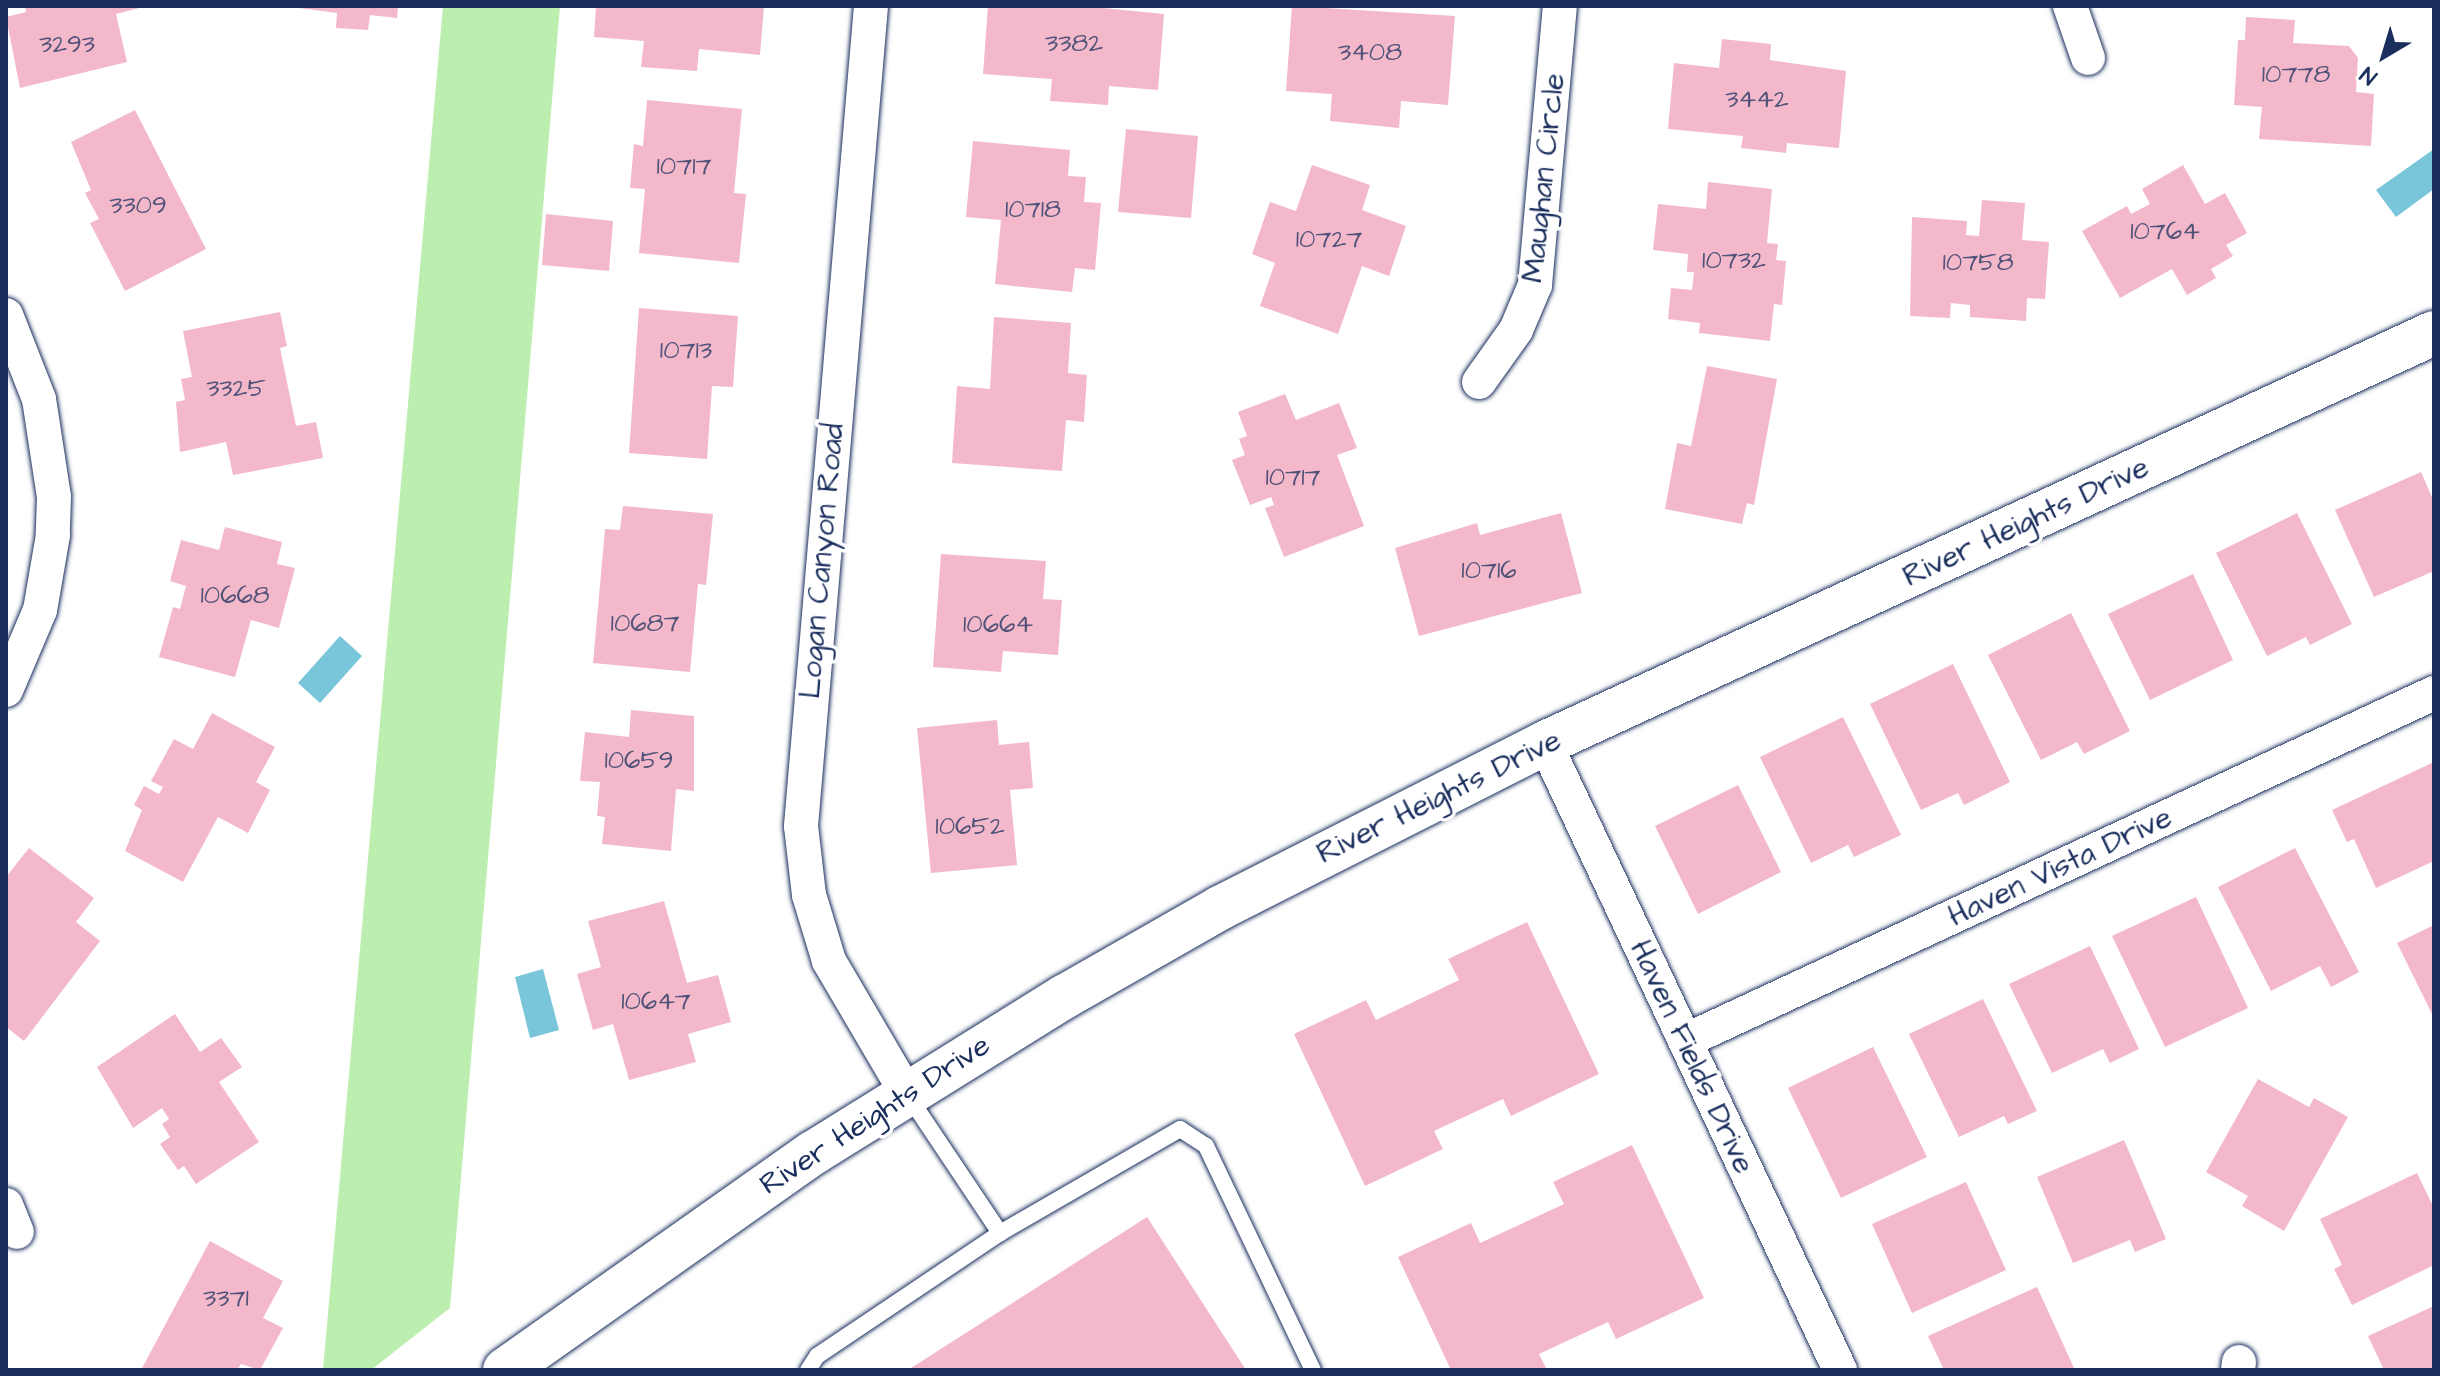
<!DOCTYPE html>
<style>
body{margin:0}
#map{position:relative;width:2440px;height:1376px;overflow:hidden;background:#fff;font-family:"Architects Daughter",sans-serif}
div>[style]{position:absolute}
[style*='--x']{left:calc(var(--x)*1px);top:calc(var(--y)*1px);width:calc(var(--w)*1px);rotate:calc(var(--a)*1deg)}
.green>*{inset:0;background:#bbeeaf}
.water>*{inset:0;background:#79c5d9}
.building>*{inset:0;background:#f3b9ca}
.roads{filter:drop-shadow(0 0 2px #1b2f5e) drop-shadow(0 0 2px #1b2f5e)}
.lane>*{height:16px;margin:-8px;padding:0 8px;transform-origin:8px;border-radius:8px;background:#fff}
.street>*{height:34px;margin:-17px;padding:0 17px;transform-origin:17px;border-radius:17px;background:#fff}
.secondary>*{height:44px;margin:-22px;padding:0 22px;transform-origin:22px;border-radius:22px;background:#fff}
span{translate:-50% -50%;white-space:nowrap;text-align:center;line-height:1.15;-webkit-text-stroke:7px #fff;paint-order:stroke}
.number-label{font-size:26px;color:#515279}
.number-label span{-webkit-text-stroke-width:0}
.street-label{font-size:30px;color:#1b2f5e}
.frame{position:absolute;inset:0;border:8px solid #1b2f5e;pointer-events:none}
.north{position:absolute;left:2344px;top:16px;width:80px;height:80px;-webkit-text-stroke:6px #fff;paint-order:stroke;rotate:218deg;font-size:22px;font-weight:700;line-height:32px;text-align:center;color:#1b2f5e}
.north::after{content:'';display:block;margin:auto;width:28px;height:36px;background:#1b2f5e;clip-path:polygon(50% 0,100% 100%,50% 72%,0 100%)}
</style>
<div id="map">
<div class="green">
<i style="clip-path:polygon(443px 6px,560px 6px,450px 1308px,371px 1370px,323px 1370px)"></i>
</div>
<div class="water">
<i style="clip-path:polygon(2434px 149px,2434px 189px,2396px 217px,2376px 190px)"></i>
<i style="clip-path:polygon(340px 636px,362px 656px,320px 703px,298px 683px)"></i>
<i style="clip-path:polygon(543px 969px,559px 1030px,530px 1038px,515px 977px)"></i>
</div>
<div class="building">
<i style="clip-path:polygon(25px 6px,143px 6px,143px 7px,116px 14px,127px 62px,20px 88px,6px 17px,26px 12px)"></i>
<i style="clip-path:polygon(284px 6px,398px 6px,397px 18px,370px 15px,368px 30px,336px 28px,337px 13px)"></i>
<i style="clip-path:polygon(596px 6px,764px 6px,760px 55px,699px 49px,697px 71px,641px 67px,644px 41px,594px 37px)"></i>
<i style="clip-path:polygon(988px 6px,1082px 6px,1164px 14px,1158px 90px,1109px 86px,1108px 105px,1050px 101px,1052px 79px,983px 74px)"></i>
<i style="clip-path:polygon(1292px 6px,1455px 16px,1448px 105px,1401px 101px,1399px 128px,1330px 121px,1332px 94px,1286px 91px)"></i>
<i style="clip-path:polygon(2246px 17px,2295px 20px,2293px 43px,2349px 46px,2358px 58px,2356px 92px,2374px 94px,2371px 146px,2259px 139px,2262px 107px,2234px 105px,2238px 40px,2245px 40px)"></i>
<i style="clip-path:polygon(1722px 39px,1771px 44px,1770px 60px,1846px 71px,1839px 148px,1787px 143px,1786px 153px,1741px 148px,1743px 136px,1668px 129px,1674px 63px,1719px 68px)"></i>
<i style="clip-path:polygon(647px 100px,742px 109px,734px 193px,746px 194px,739px 263px,639px 253px,645px 189px,630px 188px,634px 144px,643px 146px)"></i>
<i style="clip-path:polygon(135px 110px,206px 249px,125px 291px,90px 223px,99px 219px,85px 193px,91px 190px,71px 142px)"></i>
<i style="clip-path:polygon(1126px 129px,1198px 136px,1191px 218px,1118px 212px)"></i>
<i style="clip-path:polygon(973px 141px,1070px 150px,1068px 176px,1086px 177px,1084px 202px,1101px 203px,1095px 270px,1075px 268px,1072px 292px,995px 284px,1001px 220px,966px 217px)"></i>
<i style="clip-path:polygon(1312px 165px,1370px 185px,1362px 210px,1406px 226px,1389px 276px,1362px 266px,1338px 334px,1260px 306px,1275px 263px,1252px 254px,1270px 202px,1296px 211px)"></i>
<i style="clip-path:polygon(2183px 165px,2205px 204px,2225px 193px,2247px 233px,2226px 245px,2233px 256px,2211px 269px,2216px 278px,2187px 295px,2172px 269px,2120px 298px,2082px 231px,2127px 206px,2131px 214px,2150px 204px,2142px 189px)"></i>
<i style="clip-path:polygon(1708px 182px,1772px 189px,1767px 243px,1778px 244px,1776px 260px,1786px 261px,1782px 305px,1774px 304px,1770px 341px,1699px 333px,1700px 323px,1668px 319px,1671px 288px,1692px 290px,1694px 272px,1687px 272px,1688px 254px,1653px 250px,1658px 204px,1706px 209px)"></i>
<i style="clip-path:polygon(1982px 200px,2025px 203px,2022px 240px,2049px 242px,2045px 299px,2027px 298px,2026px 321px,1970px 317px,1970px 305px,1951px 303px,1950px 318px,1910px 316px,1912px 217px,1967px 221px,1966px 235px,1979px 236px)"></i>
<i style="clip-path:polygon(546px 214px,613px 221px,609px 271px,542px 265px)"></i>
<i style="clip-path:polygon(639px 308px,738px 316px,733px 387px,712px 386px,707px 459px,629px 453px)"></i>
<i style="clip-path:polygon(280px 312px,287px 346px,280px 348px,296px 426px,316px 422px,323px 458px,233px 475px,226px 442px,180px 452px,176px 402px,185px 400px,181px 379px,192px 377px,183px 331px)"></i>
<i style="clip-path:polygon(994px 317px,1071px 323px,1068px 373px,1087px 375px,1084px 422px,1066px 420px,1062px 471px,952px 463px,957px 386px,990px 389px)"></i>
<i style="clip-path:polygon(1707px 366px,1777px 379px,1754px 505px,1747px 503px,1742px 524px,1665px 509px,1677px 443px,1691px 446px)"></i>
<i style="clip-path:polygon(1285px 394px,1296px 420px,1339px 403px,1357px 448px,1337px 455px,1364px 526px,1284px 557px,1265px 508px,1274px 505px,1271px 497px,1250px 505px,1232px 460px,1245px 455px,1239px 439px,1247px 436px,1238px 412px)"></i>
<i style="clip-path:polygon(2421px 472px,2434px 502px,2434px 571px,2374px 597px,2335px 510px)"></i>
<i style="clip-path:polygon(623px 506px,713px 514px,706px 585px,698px 584px,690px 672px,593px 663px,605px 529px,620px 530px)"></i>
<i style="clip-path:polygon(1561px 513px,1582px 593px,1419px 636px,1395px 548px,1477px 523px,1480px 535px)"></i>
<i style="clip-path:polygon(2297px 513px,2352px 624px,2310px 645px,2306px 637px,2267px 656px,2216px 553px)"></i>
<i style="clip-path:polygon(225px 527px,282px 542px,277px 564px,295px 568px,279px 628px,251px 620px,235px 677px,159px 657px,173px 607px,180px 609px,186px 586px,170px 581px,181px 540px,219px 550px)"></i>
<i style="clip-path:polygon(941px 554px,1046px 561px,1043px 599px,1062px 600px,1058px 655px,1003px 651px,1001px 672px,933px 667px)"></i>
<i style="clip-path:polygon(2193px 574px,2233px 660px,2150px 700px,2108px 614px)"></i>
<i style="clip-path:polygon(2071px 613px,2130px 731px,2084px 754px,2077px 742px,2041px 760px,1988px 655px)"></i>
<i style="clip-path:polygon(1953px 664px,2010px 782px,1964px 805px,1958px 793px,1921px 810px,1870px 704px)"></i>
<i style="clip-path:polygon(631px 710px,694px 716px,694px 791px,676px 789px,671px 851px,602px 844px,605px 817px,597px 816px,600px 782px,580px 781px,585px 732px,629px 737px)"></i>
<i style="clip-path:polygon(212px 713px,275px 747px,256px 782px,270px 790px,248px 833px,218px 817px,183px 882px,125px 851px,142px 810px,134px 805px,144px 786px,159px 794px,163px 787px,151px 781px,174px 739px,193px 749px)"></i>
<i style="clip-path:polygon(1843px 717px,1901px 835px,1854px 857px,1848px 845px,1811px 863px,1760px 757px)"></i>
<i style="clip-path:polygon(997px 720px,999px 745px,1029px 742px,1033px 788px,1010px 790px,1017px 865px,931px 873px,917px 728px)"></i>
<i style="clip-path:polygon(2434px 762px,2434px 861px,2376px 888px,2354px 839px,2347px 842px,2332px 810px)"></i>
<i style="clip-path:polygon(1738px 785px,1781px 872px,1698px 914px,1655px 826px)"></i>
<i style="clip-path:polygon(29px 848px,94px 898px,76px 922px,100px 941px,24px 1041px,6px 1027px,6px 877px)"></i>
<i style="clip-path:polygon(2295px 848px,2359px 972px,2331px 987px,2320px 966px,2271px 991px,2218px 887px)"></i>
<i style="clip-path:polygon(2196px 897px,2248px 1008px,2165px 1047px,2112px 936px)"></i>
<i style="clip-path:polygon(664px 901px,687px 983px,718px 975px,731px 1022px,688px 1034px,696px 1062px,629px 1080px,613px 1024px,593px 1030px,577px 974px,601px 967px,588px 921px)"></i>
<i style="clip-path:polygon(1527px 922px,1599px 1074px,1511px 1116px,1503px 1099px,1434px 1131px,1443px 1149px,1365px 1186px,1294px 1034px,1366px 1000px,1376px 1020px,1459px 980px,1448px 959px)"></i>
<i style="clip-path:polygon(2434px 925px,2434px 1018px,2397px 943px)"></i>
<i style="clip-path:polygon(2090px 946px,2139px 1049px,2110px 1063px,2103px 1049px,2052px 1073px,2009px 984px)"></i>
<i style="clip-path:polygon(1983px 999px,2037px 1111px,2008px 1124px,2004px 1116px,1959px 1137px,1909px 1034px)"></i>
<i style="clip-path:polygon(175px 1014px,200px 1052px,221px 1038px,242px 1067px,219px 1082px,259px 1142px,196px 1184px,184px 1166px,178px 1170px,160px 1144px,170px 1137px,162px 1124px,169px 1119px,162px 1108px,133px 1128px,97px 1067px)"></i>
<i style="clip-path:polygon(1873px 1047px,1927px 1157px,1841px 1198px,1788px 1088px)"></i>
<i style="clip-path:polygon(2258px 1079px,2309px 1107px,2314px 1098px,2348px 1117px,2284px 1231px,2242px 1206px,2248px 1196px,2206px 1172px)"></i>
<i style="clip-path:polygon(2124px 1140px,2166px 1239px,2135px 1252px,2130px 1240px,2073px 1263px,2037px 1177px)"></i>
<i style="clip-path:polygon(1632px 1145px,1704px 1298px,1616px 1339px,1608px 1322px,1539px 1354px,1547px 1370px,1451px 1370px,1398px 1257px,1471px 1223px,1480px 1243px,1564px 1204px,1553px 1182px)"></i>
<i style="clip-path:polygon(2417px 1173px,2434px 1208px,2434px 1265px,2352px 1305px,2334px 1269px,2342px 1265px,2320px 1219px)"></i>
<i style="clip-path:polygon(1966px 1182px,2006px 1270px,1912px 1313px,1872px 1224px)"></i>
<i style="clip-path:polygon(1147px 1217px,1246px 1370px,908px 1370px)"></i>
<i style="clip-path:polygon(210px 1241px,283px 1281px,263px 1318px,283px 1328px,260px 1370px,241px 1364px,237px 1370px,141px 1370px)"></i>
<i style="clip-path:polygon(2037px 1287px,2075px 1370px,1944px 1370px,1928px 1336px)"></i>
<i style="clip-path:polygon(2434px 1306px,2434px 1370px,2384px 1370px,2368px 1336px)"></i>
</div>
<div class="roads">
<div class="lane">
<i style="--x:909;--y:1097;--w:164;--a:56.2"></i>
<i style="--x:808;--y:1370;--w:17;--a:-57"></i>
<i style="--x:817;--y:1356;--w:220;--a:-33.9"></i>
<i style="--x:1000;--y:1233;--w:208;--a:-30"></i>
<i style="--x:1180;--y:1129;--w:31;--a:33"></i>
<i style="--x:1206;--y:1146;--w:248;--a:64.5"></i>
</div>
<div class="street">
<i style="--x:871;--y:6;--w:823;--a:94.88"></i>
<i style="--x:801;--y:826;--w:69;--a:83.4"></i>
<i style="--x:809;--y:895;--w:69;--a:73.1"></i>
<i style="--x:829;--y:961;--w:152;--a:59.6"></i>
<i style="--x:2070;--y:6;--w:55;--a:70.9"></i>
<i style="--x:6;--y:315;--w:90;--a:68.6"></i>
<i style="--x:39;--y:399;--w:99;--a:81.3"></i>
<i style="--x:54;--y:497;--w:38;--a:92"></i>
<i style="--x:53;--y:535;--w:76;--a:99.8"></i>
<i style="--x:40;--y:610;--w:87;--a:113"></i>
<i style="--x:1479;--y:382;--w:64;--a:-54.6"></i>
<i style="--x:1516;--y:330;--w:49;--a:-67.1"></i>
<i style="--x:1535;--y:285;--w:280;--a:-84.9"></i>
<i style="--x:1545;--y:743;--w:693;--a:64.8"></i>
<i style="--x:1685;--y:1041;--w:826;--a:-24.92"></i>
<i style="--x:6;--y:1205;--w:29;--a:68"></i>
<i style="--x:2238;--y:1370;--w:8;--a:-83"></i>
</div>
<div class="secondary">
<i style="--x:505;--y:1370;--w:377;--a:-35.2"></i>
<i style="--x:813;--y:1153;--w:296;--a:-31.9"></i>
<i style="--x:1064;--y:997;--w:180;--a:-29.7"></i>
<i style="--x:1220;--y:908;--w:364;--a:-26.9"></i>
<i style="--x:1545;--y:743;--w:979;--a:-24.76"></i>
</div>
</div>
<div class="number-label">
<span style="left:1074px;top:44px">3382</span>
<span style="left:67px;top:45px">3293</span>
<span style="left:1370px;top:53px">3408</span>
<span style="left:2296px;top:75px">10778</span>
<span style="left:1757px;top:100px">3442</span>
<span style="left:684px;top:167px">10717</span>
<span style="left:138px;top:206px">3309</span>
<span style="left:1033px;top:210px">10718</span>
<span style="left:2165px;top:232px">10764</span>
<span style="left:1329px;top:240px">10727</span>
<span style="left:1734px;top:261px">10732</span>
<span style="left:1978px;top:263px">10758</span>
<span style="left:686px;top:351px">10713</span>
<span style="left:236px;top:389px">3325</span>
<span style="left:1293px;top:478px">10717</span>
<span style="left:1489px;top:571px">10716</span>
<span style="left:235px;top:596px">10668</span>
<span style="left:645px;top:624px">10687</span>
<span style="left:998px;top:625px">10664</span>
<span style="left:639px;top:761px">10659</span>
<span style="left:970px;top:827px">10652</span>
<span style="left:656px;top:1002px">10647</span>
<span style="left:226px;top:1299px">3371</span>
</div>
<div class="street-label">
<span style="left:1544px;top:178px;rotate:-84deg">Maughan Circle</span>
<span style="left:2026px;top:522px;rotate:-25deg">River Heights Drive</span>
<span style="left:822px;top:561px;rotate:-85deg">Logan Canyon Road</span>
<span style="left:1439px;top:797px;rotate:-26deg">River Heights Drive</span>
<span style="left:2060px;top:867px;rotate:-25deg">Haven Vista Drive</span>
<span style="left:1692px;top:1057px;rotate:65deg">Haven Fields Drive</span>
<span style="left:875px;top:1115px;rotate:-33deg">River Heights Drive</span>
</div>
<div class="frame"></div>
<div class="north">N</div>
</div>
